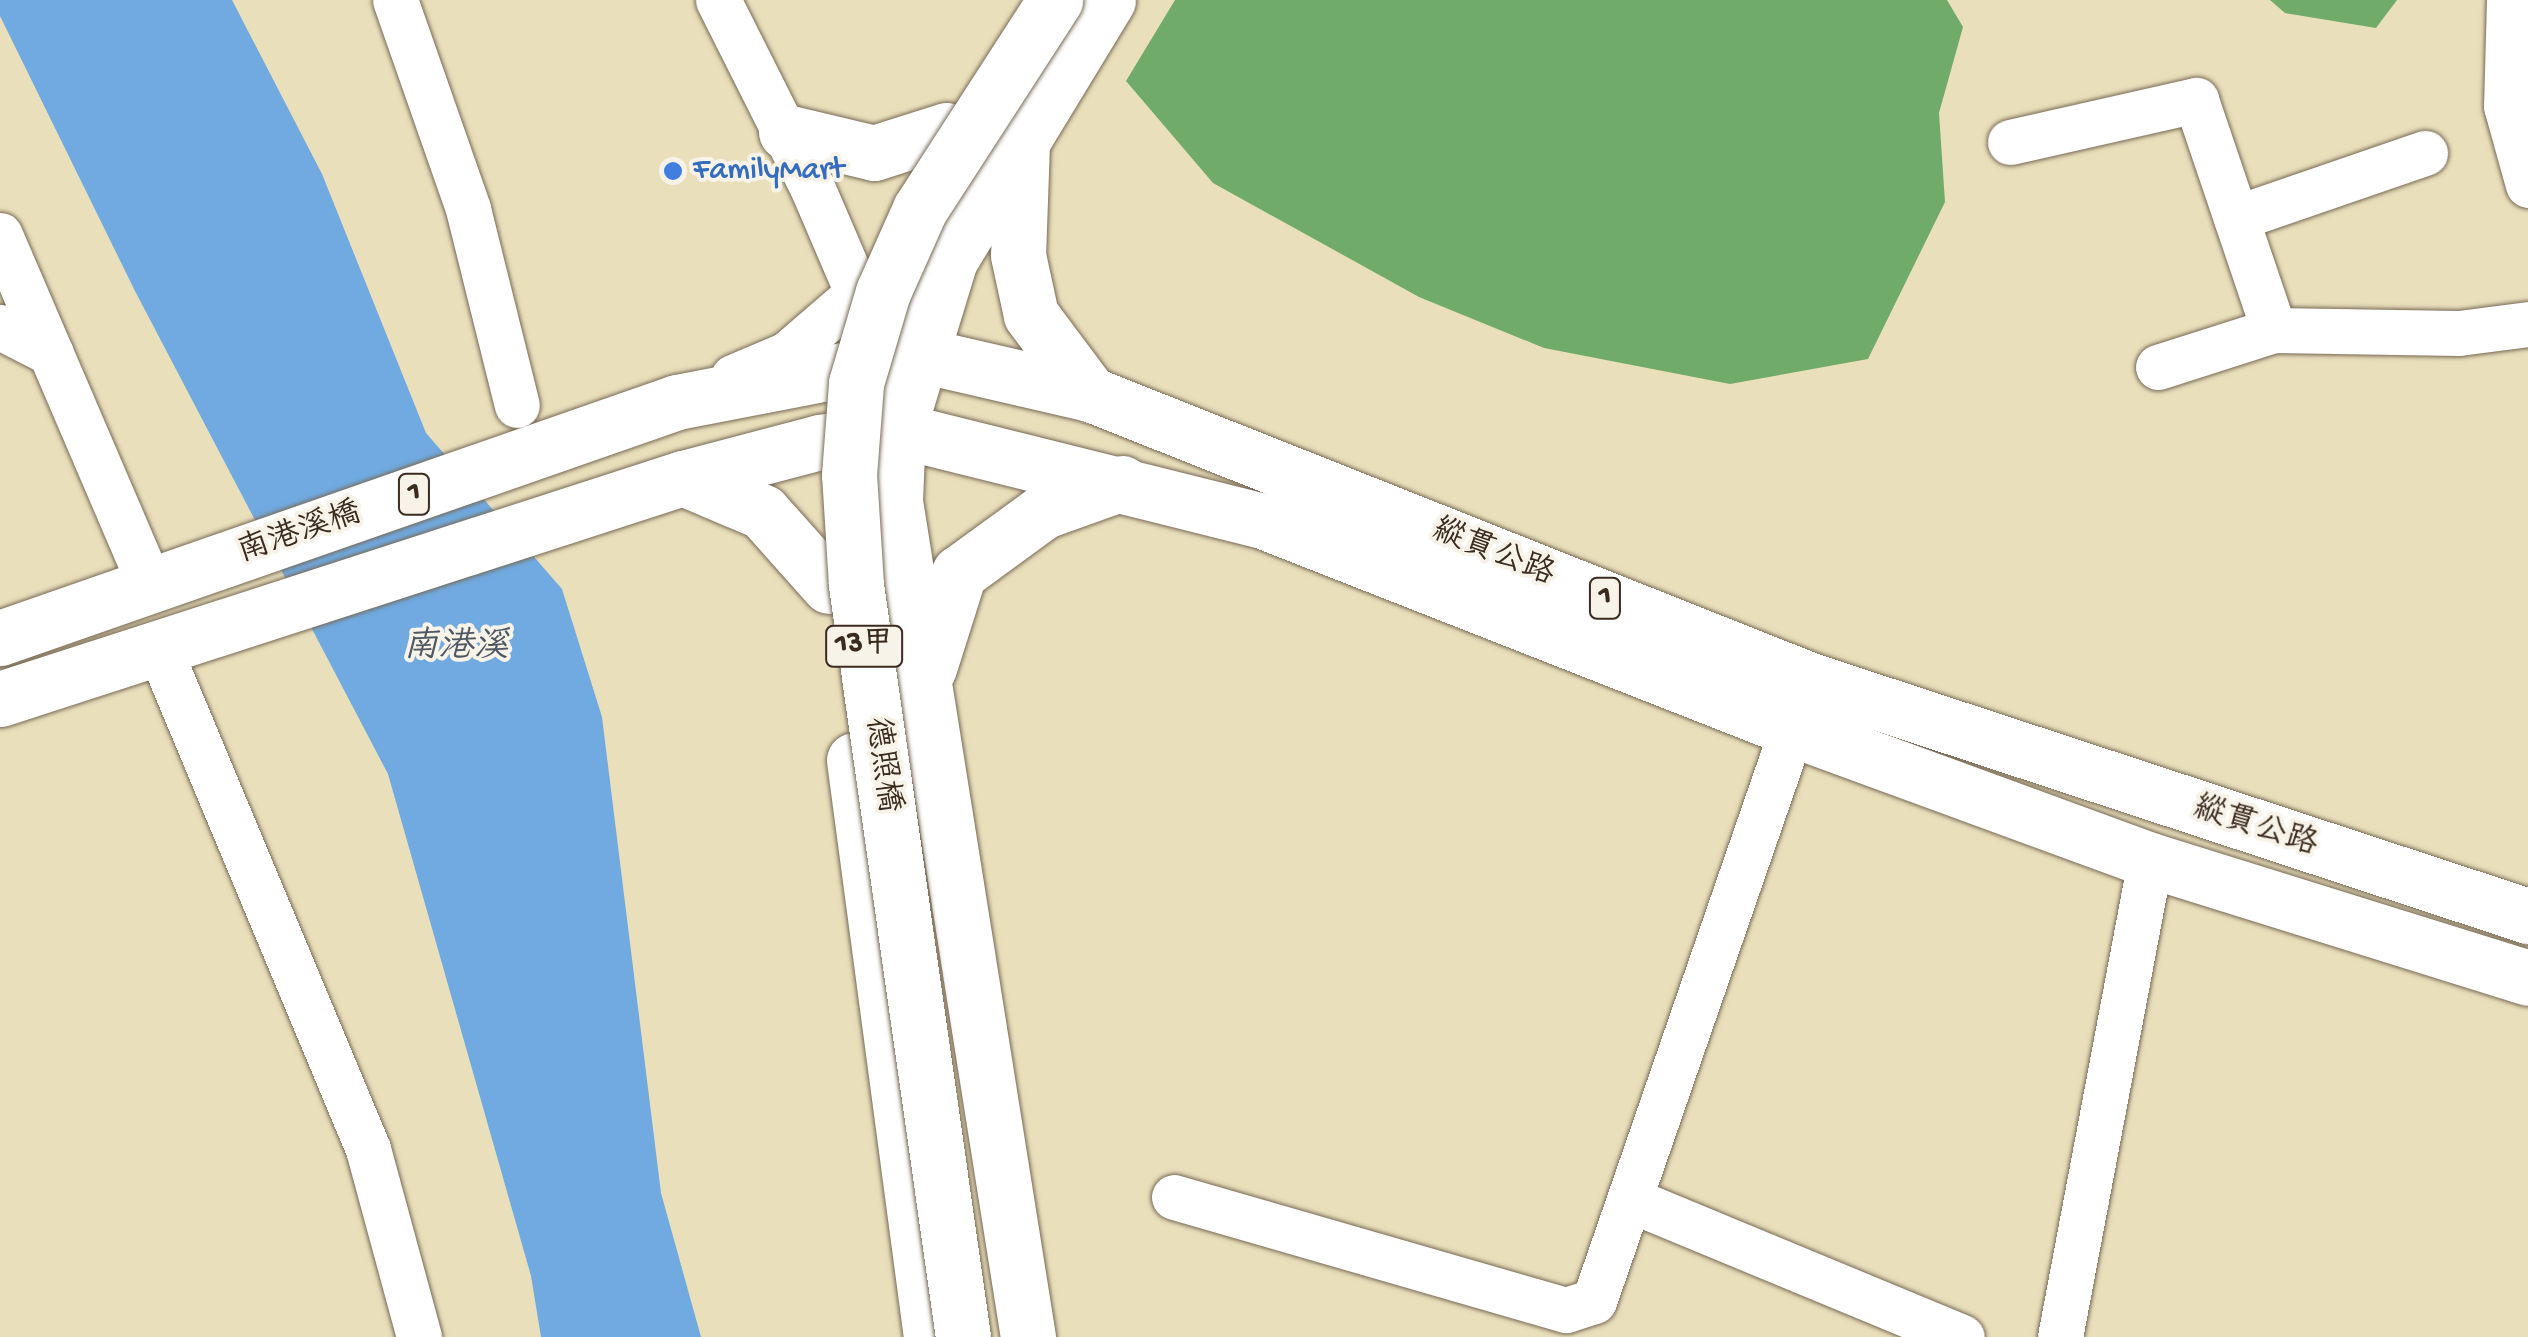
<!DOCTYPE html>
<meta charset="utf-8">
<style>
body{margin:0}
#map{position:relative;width:2528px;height:1337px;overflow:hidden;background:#e9dfbb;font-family:"Gochi Hand","LXGW WenKai TC",sans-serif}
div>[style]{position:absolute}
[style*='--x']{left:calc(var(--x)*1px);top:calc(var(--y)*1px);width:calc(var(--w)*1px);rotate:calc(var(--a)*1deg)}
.forest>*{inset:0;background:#71ab6a}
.water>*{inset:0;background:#70aae0}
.roads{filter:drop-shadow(0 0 2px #786955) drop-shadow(0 0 2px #786955)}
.minor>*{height:45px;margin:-22.5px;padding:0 22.5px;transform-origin:22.5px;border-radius:22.5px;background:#fff}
.major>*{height:55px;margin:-27.5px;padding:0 27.5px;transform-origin:27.5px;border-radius:27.5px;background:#fff}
.bridges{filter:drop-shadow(0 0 2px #786955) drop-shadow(0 0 2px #786955)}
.major-bridge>*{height:55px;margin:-27.5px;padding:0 27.5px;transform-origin:27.5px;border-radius:27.5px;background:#fff}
.dots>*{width:28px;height:28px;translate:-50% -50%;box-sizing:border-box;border:5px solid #f7f3e8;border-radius:50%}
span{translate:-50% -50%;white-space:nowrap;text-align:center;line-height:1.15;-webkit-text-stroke:8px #f7f3e8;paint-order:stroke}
.shield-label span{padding:2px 8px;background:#f7f3e8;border:2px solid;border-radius:8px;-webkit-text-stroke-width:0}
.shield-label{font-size:30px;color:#3b2a1e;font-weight:700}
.shop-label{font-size:32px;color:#366cbe}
.left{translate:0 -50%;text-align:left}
.street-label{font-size:32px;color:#3b2a1e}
.water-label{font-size:35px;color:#4e5762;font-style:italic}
</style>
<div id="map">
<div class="forest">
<i style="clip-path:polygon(1175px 0,1947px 0,1963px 27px,1939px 113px,1945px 202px,1868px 359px,1730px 384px,1544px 348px,1419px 297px,1213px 183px,1126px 81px)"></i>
<i style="clip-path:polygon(2270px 0,2397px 0,2376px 28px,2285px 13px)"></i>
</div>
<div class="water">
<i style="clip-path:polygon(0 0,232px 0,322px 174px,426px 433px,562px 589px,602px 717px,661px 1193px,701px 1337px,541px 1337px,531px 1276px,388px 774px,135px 291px,0 16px)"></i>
</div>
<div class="roads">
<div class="minor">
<i style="--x:395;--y:0;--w:221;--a:70.7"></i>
<i style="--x:468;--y:209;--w:202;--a:76"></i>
<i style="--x:718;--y:0;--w:209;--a:63.3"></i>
<i style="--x:812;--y:187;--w:168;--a:66.8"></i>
<i style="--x:2509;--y:0;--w:106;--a:91.6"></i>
<i style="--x:2506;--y:106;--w:82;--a:74.4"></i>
<i style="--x:2010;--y:142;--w:191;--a:-12.7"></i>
<i style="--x:2196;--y:100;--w:243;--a:71.3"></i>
<i style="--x:2274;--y:330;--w:185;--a:0.9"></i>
<i style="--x:2459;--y:333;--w:70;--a:-7.4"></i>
<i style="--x:2236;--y:218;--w:200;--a:-19"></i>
<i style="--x:0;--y:235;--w:383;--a:66.8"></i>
<i style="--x:0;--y:327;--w:57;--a:27"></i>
<i style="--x:2158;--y:367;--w:122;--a:-17.7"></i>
<i style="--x:733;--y:377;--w:59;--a:-23.1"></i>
<i style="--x:787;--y:354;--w:95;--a:-40.7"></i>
<i style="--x:158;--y:646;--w:545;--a:67.34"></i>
<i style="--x:368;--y:1149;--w:195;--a:74.8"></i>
<i style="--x:1174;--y:1197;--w:408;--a:16.1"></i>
<i style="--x:1566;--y:1310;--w:29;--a:-18"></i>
<i style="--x:1594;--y:1301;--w:605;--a:-70.91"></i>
<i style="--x:1631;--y:1200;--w:358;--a:22.5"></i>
<i style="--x:2060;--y:1337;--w:485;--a:-79.3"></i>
</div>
<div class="major">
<i style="--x:786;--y:132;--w:90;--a:13.4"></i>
<i style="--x:874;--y:153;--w:76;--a:-17.7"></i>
<i style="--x:1022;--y:143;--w:112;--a:92"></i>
<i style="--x:1018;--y:255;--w:61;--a:77.8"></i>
<i style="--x:1031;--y:315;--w:99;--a:53.2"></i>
<i style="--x:683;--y:478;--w:87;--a:23"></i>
<i style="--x:763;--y:512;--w:99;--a:48.3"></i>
<i style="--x:0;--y:638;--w:717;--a:-19.22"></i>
<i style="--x:677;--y:402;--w:248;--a:-10.9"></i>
<i style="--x:921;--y:355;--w:173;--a:13"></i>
<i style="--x:1090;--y:394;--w:775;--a:21.66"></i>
<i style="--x:1810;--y:680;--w:756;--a:18.2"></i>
<i style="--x:929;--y:668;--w:100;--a:-72.5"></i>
<i style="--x:959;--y:573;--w:105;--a:-36.1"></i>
<i style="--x:1044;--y:511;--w:83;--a:-19.7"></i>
<i style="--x:0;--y:699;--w:718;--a:-17.93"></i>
<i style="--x:683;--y:478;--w:142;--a:-14.7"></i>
<i style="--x:820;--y:442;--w:79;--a:-8.7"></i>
<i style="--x:898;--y:430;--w:373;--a:14"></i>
<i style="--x:1260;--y:520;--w:572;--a:21.45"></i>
<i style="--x:1792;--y:729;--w:381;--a:20.1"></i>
<i style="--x:2150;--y:860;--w:396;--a:17.3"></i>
<i style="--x:854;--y:760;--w:582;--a:82.4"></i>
<i style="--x:1028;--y:1337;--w:847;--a:-99.04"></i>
<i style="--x:895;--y:501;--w:71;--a:-87.6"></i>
<i style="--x:898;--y:430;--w:178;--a:-73"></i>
<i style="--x:950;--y:260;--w:304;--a:-58.7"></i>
</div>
</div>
<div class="bridges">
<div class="major-bridge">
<i style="--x:963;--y:1337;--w:760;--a:-98.1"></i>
<i style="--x:856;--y:585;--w:110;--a:-93.6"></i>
<i style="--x:849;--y:475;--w:92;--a:-85.6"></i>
<i style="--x:856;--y:383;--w:95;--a:-73.5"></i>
<i style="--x:883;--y:292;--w:91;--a:-66"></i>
<i style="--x:920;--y:209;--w:249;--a:-57.1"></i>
</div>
</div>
<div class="dots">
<i style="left:673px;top:171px;background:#3f7fe0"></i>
</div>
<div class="shield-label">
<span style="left:414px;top:494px">1</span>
<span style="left:1605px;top:598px">1</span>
<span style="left:864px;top:646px">13甲</span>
</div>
<div class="shop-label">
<span class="left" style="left:693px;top:171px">FamilyMart</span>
</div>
<div class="street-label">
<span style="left:300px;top:534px;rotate:-19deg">南港溪橋</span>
<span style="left:1493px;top:554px;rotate:22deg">縱貫公路</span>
<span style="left:881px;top:765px;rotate:82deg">德照橋</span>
<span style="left:2255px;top:828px;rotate:18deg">縱貫公路</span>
</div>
<div class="water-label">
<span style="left:456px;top:649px">南港溪</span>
</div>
</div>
